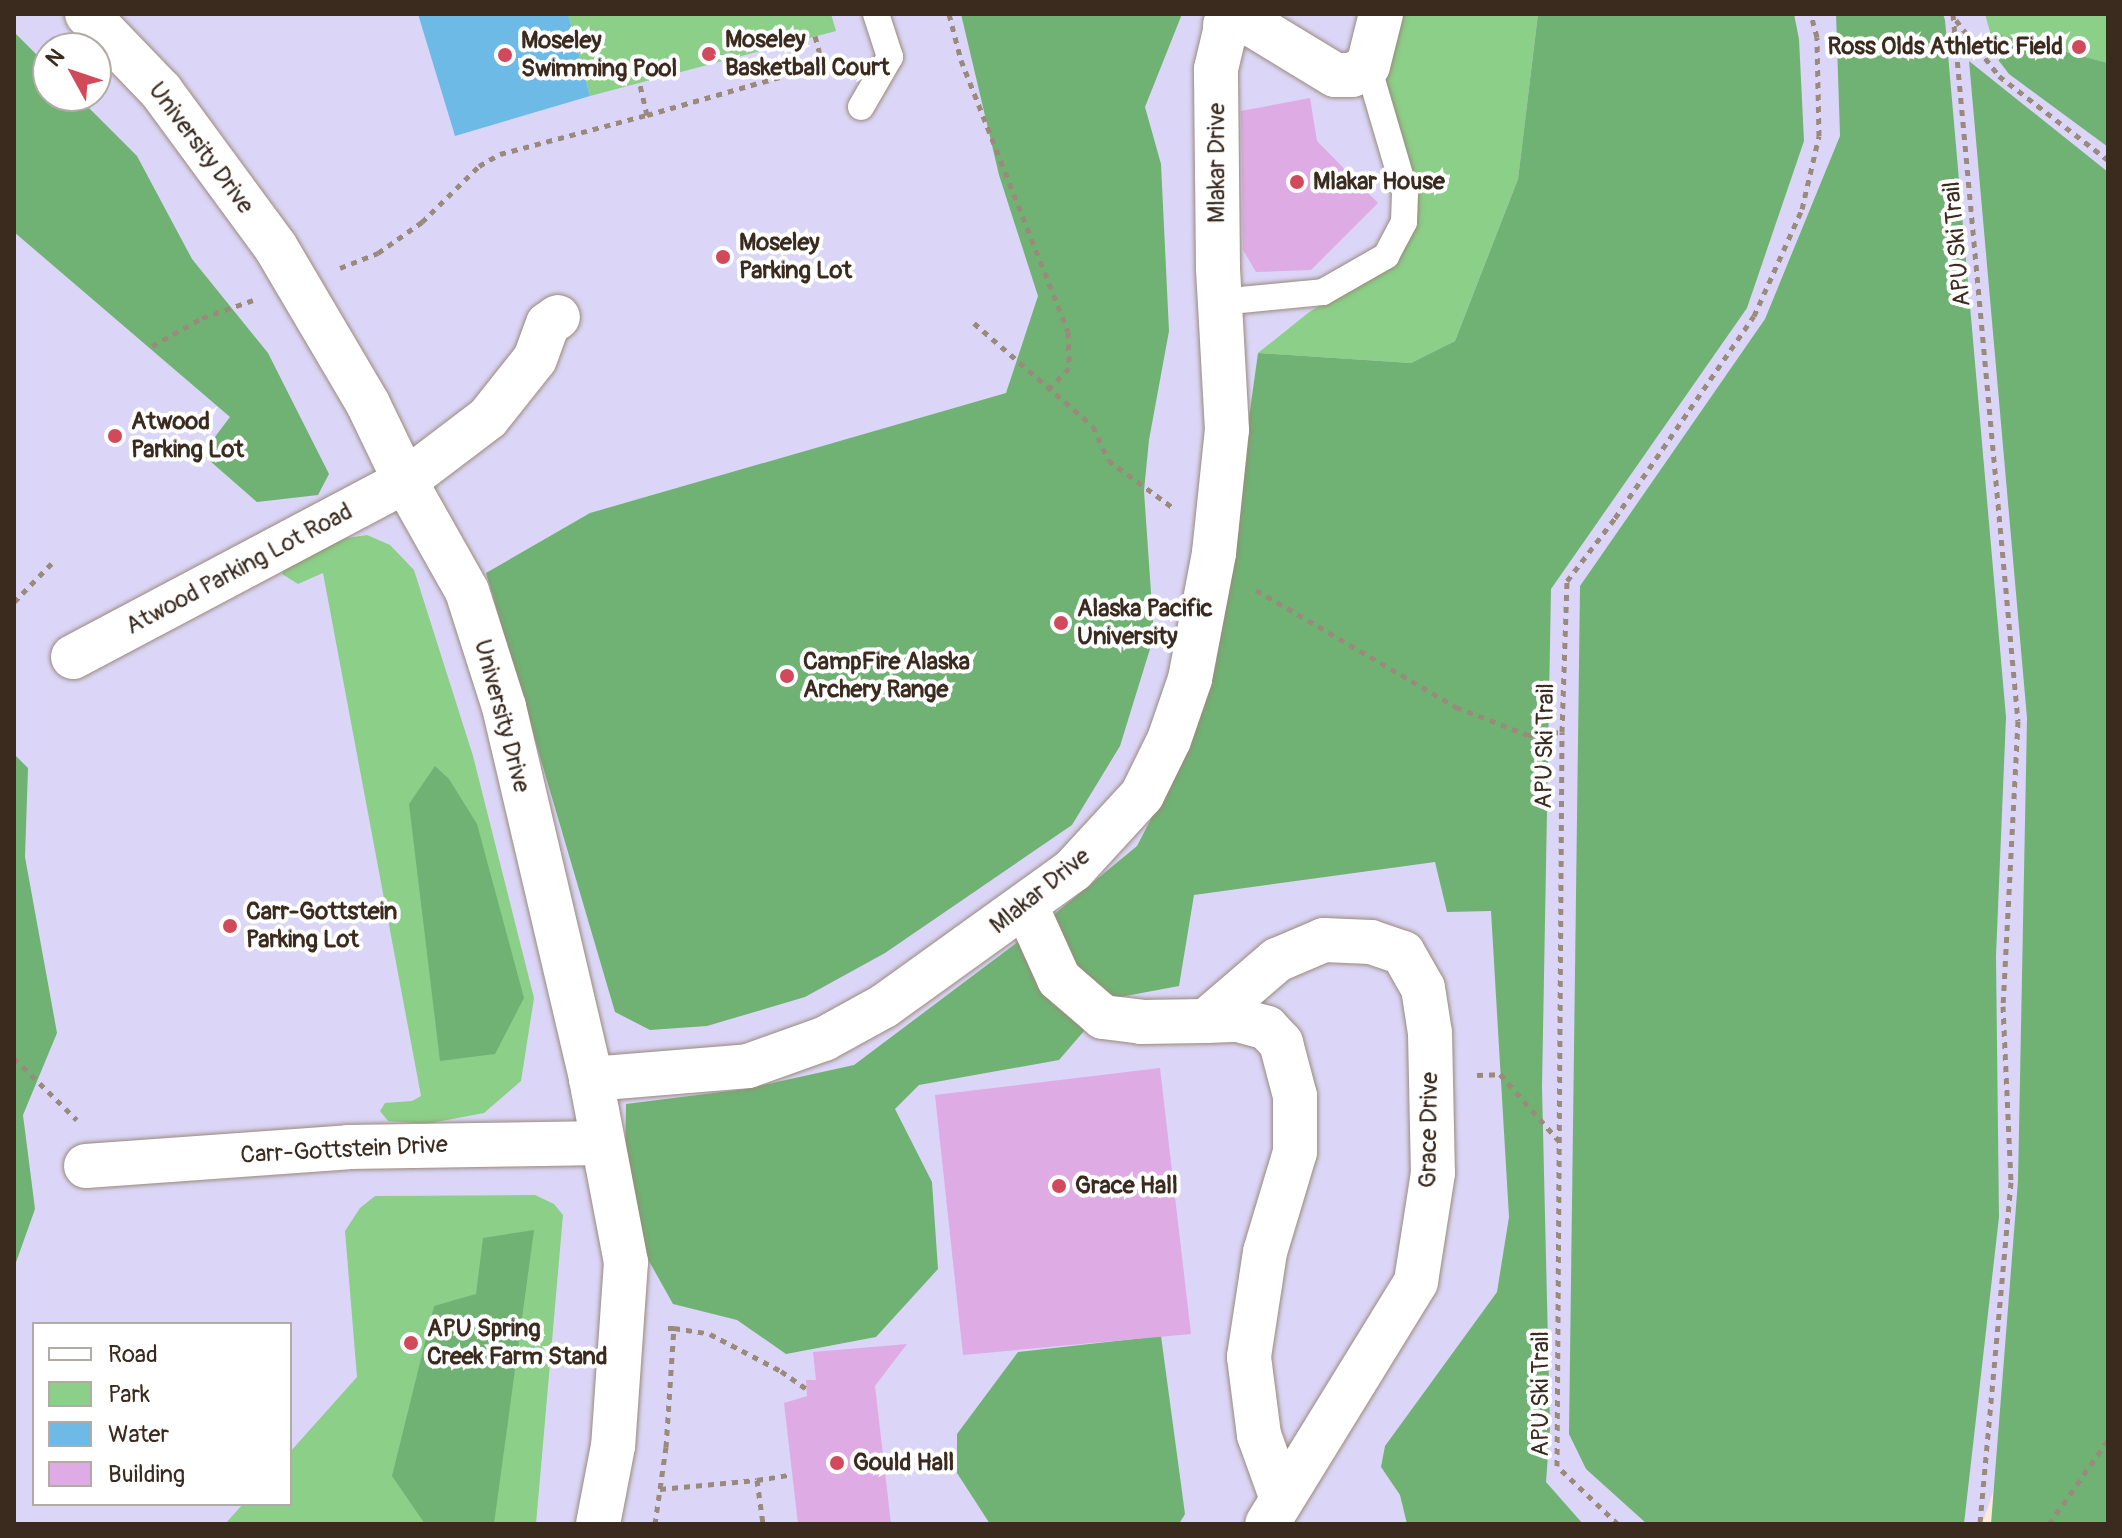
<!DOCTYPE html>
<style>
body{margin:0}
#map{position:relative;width:2122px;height:1538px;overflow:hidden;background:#f8ebd9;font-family:Pangolin,sans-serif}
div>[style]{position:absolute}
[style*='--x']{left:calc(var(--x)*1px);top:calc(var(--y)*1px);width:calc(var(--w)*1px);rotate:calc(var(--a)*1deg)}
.built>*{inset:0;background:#dbd6f7}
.green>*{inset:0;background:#8bcf88}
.forest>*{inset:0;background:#70b274}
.water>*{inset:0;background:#6ebae7}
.building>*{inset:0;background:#deabe5}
.path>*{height:5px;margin-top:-2.5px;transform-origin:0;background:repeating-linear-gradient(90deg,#9a8a7c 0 6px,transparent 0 12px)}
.roads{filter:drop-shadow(0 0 2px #9a8a7c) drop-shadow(0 0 2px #9a8a7c)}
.service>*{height:26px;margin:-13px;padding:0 13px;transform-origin:13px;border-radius:13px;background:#fff}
.minor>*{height:44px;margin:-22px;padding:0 22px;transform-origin:22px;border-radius:22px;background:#fff}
.dots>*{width:22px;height:22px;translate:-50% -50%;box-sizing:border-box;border:4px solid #fff;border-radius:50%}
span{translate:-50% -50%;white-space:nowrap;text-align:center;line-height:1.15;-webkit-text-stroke:8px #fff;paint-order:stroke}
.poi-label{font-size:24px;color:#3b2a1e;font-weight:700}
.left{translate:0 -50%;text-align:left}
.right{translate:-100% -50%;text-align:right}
.street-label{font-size:24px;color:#3b2a1e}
.frame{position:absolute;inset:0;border:16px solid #3b2a1e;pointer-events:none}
.legend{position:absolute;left:32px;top:1322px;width:260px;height:184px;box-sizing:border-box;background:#fff;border:2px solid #b1aaa5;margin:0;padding:10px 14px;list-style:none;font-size:24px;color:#3b2a1e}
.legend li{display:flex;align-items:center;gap:16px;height:40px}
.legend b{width:40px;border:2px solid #b1aaa5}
.north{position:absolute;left:32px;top:32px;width:80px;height:80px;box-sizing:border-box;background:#fff;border:2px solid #b1aaa5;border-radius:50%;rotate:310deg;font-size:22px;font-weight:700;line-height:32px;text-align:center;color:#3b2a1e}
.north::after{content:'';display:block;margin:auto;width:28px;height:36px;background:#d1495b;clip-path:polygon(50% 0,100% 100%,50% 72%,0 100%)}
</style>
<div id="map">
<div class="built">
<i style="clip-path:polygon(evenodd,14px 14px,2108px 14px,2108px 1149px,2102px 1178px,1982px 1524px,14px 1524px,14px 14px,48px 48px,96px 48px,96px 96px,48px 96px,48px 48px,14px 14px,34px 1324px,290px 1324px,290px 1504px,34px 1504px,34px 1324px)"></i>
</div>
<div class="green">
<i style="clip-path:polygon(568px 14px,831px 14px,836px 31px,590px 96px)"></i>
<i style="clip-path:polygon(1388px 14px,1538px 14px,1518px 179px,1455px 341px,1411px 363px,1258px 353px,1308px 313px,1363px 277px,1415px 200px,1381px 72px)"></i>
<i style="clip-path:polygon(1985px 14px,2108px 14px,2108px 63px,1990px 32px)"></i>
<i style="clip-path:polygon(367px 535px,390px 545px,414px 570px,473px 756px,534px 998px,521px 1081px,484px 1113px,426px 1124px,388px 1121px,380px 1111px,385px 1103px,412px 1101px,421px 1096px,323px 573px,298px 584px,282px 574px,287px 563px,327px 541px)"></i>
<i style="clip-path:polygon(535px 1195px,554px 1204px,563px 1215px,536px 1524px,225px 1524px,243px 1504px,290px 1504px,290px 1452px,357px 1377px,345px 1231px,360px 1208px,375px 1196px)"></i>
</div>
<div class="forest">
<i style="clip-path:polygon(961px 14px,1182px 14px,1145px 107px,1161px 164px,1169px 331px,1149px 440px,1144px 491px,1154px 636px,1120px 746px,1072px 825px,885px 953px,805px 997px,707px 1026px,650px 1030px,615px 1012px,486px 573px,590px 513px,1006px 393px,1038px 296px,999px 175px)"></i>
<i style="clip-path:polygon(1538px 14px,1794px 14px,1799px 39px,1804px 141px,1747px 308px,1551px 589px,1542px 1087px,1550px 1428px,1546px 1482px,1583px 1524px,1407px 1524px,1400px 1495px,1381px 1467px,1385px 1446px,1497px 1292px,1509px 1217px,1491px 911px,1447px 912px,1435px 862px,1194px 895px,1179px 986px,1115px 998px,1093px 987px,1046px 921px,1137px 846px,1181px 761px,1232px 540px,1258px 353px,1411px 363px,1455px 341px,1518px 179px)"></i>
<i style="clip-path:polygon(1836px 14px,1943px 14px,1945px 20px,2006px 717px,1996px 956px,1999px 1217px,1964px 1524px,1647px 1524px,1586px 1469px,1569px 1434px,1580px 586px,1765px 319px,1840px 136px)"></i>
<i style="clip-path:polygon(14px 32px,48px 66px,48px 96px,77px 96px,137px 156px,192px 259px,268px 353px,329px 474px,318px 495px,257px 502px,202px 454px,230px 417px,14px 232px)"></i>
<i style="clip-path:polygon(1990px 32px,2108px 63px,2108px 147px,2009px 74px,1989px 48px)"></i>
<i style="clip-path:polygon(1969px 61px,2108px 172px,2108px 1524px,1991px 1524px,2018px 1181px,2027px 718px)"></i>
<i style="clip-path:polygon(14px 754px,28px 768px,25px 857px,57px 1033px,23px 1115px,35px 1209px,14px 1268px)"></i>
<i style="clip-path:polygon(435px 766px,449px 779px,477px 824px,524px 998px,495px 1054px,440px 1061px,409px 804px)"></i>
<i style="clip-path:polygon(1023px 938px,1084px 1031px,1059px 1060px,919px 1085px,895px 1109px,932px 1182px,938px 1269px,876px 1337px,786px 1354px,737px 1320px,673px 1304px,640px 1245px,625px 1157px,626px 1104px,745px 1089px,854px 1065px)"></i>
<i style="clip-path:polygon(534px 1230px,494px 1524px,425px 1524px,392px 1476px,434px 1306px,476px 1294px,483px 1238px)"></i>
<i style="clip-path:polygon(1161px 1336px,1185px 1514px,1179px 1524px,990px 1524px,957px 1473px,957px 1434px,1018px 1352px)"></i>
</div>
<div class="water">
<i style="clip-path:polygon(418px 14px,568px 14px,590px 96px,455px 136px)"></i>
</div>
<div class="building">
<i style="clip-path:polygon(1310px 98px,1317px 141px,1378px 203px,1311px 270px,1256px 272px,1243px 250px,1241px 111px)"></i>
<i style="clip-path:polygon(1160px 1068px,1191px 1334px,963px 1355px,935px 1095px)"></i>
<i style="clip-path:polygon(907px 1344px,875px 1386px,891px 1524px,798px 1524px,784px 1403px,807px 1396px,806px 1380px,816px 1380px,813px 1352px)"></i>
</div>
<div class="path">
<i style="--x:949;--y:14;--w:48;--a:75.4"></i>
<i style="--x:961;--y:60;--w:292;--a:68.5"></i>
<i style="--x:1068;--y:332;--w:36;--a:88"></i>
<i style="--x:1069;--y:368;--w:28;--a:134"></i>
<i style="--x:1953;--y:14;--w:710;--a:84.75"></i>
<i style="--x:2018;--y:721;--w:285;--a:93"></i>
<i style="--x:2003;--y:1006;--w:176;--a:87.4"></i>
<i style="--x:2011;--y:1182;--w:343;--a:95.2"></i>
<i style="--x:1956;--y:20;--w:71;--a:52.5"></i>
<i style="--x:1999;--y:76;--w:138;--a:37.6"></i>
<i style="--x:815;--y:36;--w:30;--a:75"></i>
<i style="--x:647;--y:115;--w:203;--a:-16"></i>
<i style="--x:340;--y:268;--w:41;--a:-21.5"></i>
<i style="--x:378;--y:253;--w:54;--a:-35.2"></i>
<i style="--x:422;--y:222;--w:80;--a:-44.5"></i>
<i style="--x:479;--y:166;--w:24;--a:-30"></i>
<i style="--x:500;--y:154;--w:152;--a:-14.9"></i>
<i style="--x:647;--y:115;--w:32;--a:-103"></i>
<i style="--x:974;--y:323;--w:157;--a:40.9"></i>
<i style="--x:1093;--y:426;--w:37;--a:66"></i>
<i style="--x:1108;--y:460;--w:79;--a:36.3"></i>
<i style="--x:152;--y:346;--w:57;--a:-29.2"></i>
<i style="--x:202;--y:318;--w:54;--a:-19.4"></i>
<i style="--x:1256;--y:590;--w:232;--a:30.3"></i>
<i style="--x:1456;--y:707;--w:77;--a:21.3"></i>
<i style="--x:1528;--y:735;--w:34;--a:-5"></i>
<i style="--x:14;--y:602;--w:54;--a:-45.7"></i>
<i style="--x:14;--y:1058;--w:88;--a:44.5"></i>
<i style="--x:1477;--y:1075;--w:23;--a:-2"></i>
<i style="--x:1500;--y:1074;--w:91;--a:48.6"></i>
<i style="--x:674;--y:1328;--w:36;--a:9"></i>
<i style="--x:710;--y:1334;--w:80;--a:27.5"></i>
<i style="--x:781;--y:1371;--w:32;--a:35"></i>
<i style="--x:757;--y:1480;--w:31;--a:-9"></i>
<i style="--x:660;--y:1489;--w:97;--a:-5.3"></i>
<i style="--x:757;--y:1480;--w:44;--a:82.2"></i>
<i style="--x:655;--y:1524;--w:78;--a:-81.9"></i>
<i style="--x:666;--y:1447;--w:119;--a:-86.2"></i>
<i style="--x:674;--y:1328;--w:7;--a:180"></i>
<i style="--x:1618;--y:1524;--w:84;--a:-136.4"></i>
<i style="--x:1557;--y:1466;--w:734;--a:-89.61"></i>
<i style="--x:1562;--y:732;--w:151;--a:-88.1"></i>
<i style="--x:1567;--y:581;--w:79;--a:-52.7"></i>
<i style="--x:1615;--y:518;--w:245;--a:-55.5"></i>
<i style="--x:1754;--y:316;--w:117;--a:-65.8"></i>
<i style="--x:1802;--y:209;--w:75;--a:-76.9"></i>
<i style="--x:1819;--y:136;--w:99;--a:-91.2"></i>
<i style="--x:1817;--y:37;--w:24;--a:-105"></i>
<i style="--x:2049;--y:1524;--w:103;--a:-54.9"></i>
</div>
<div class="roads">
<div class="service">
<i style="--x:861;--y:107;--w:58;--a:-59.9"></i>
<i style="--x:890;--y:57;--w:45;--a:-108"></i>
<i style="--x:1220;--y:302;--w:103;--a:-5.5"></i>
<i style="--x:1323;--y:292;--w:73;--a:-29.7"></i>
<i style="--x:1386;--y:256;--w:38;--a:-62"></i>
<i style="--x:1404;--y:222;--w:30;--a:-88"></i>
<i style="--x:1405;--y:192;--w:131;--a:-106.4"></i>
</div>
<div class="minor">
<i style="--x:87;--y:14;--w:107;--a:46.1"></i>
<i style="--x:161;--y:91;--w:192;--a:53.7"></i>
<i style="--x:275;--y:246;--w:183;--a:59.5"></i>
<i style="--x:368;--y:404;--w:85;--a:64.3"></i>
<i style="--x:405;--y:481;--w:126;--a:60.6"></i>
<i style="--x:467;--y:591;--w:122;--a:72.3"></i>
<i style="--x:504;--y:707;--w:382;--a:76.8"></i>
<i style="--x:591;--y:1079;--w:186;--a:79.2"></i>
<i style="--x:626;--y:1262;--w:184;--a:94"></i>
<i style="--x:613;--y:1446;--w:79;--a:100.9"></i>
<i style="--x:1225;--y:25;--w:26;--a:-2"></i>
<i style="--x:1251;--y:24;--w:98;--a:31.3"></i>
<i style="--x:1335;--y:75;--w:17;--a:0"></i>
<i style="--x:1352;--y:75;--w:18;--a:-29"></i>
<i style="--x:1368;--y:66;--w:54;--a:-76"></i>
<i style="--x:73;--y:657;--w:376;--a:-27.9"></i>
<i style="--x:405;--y:481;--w:104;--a:-37.2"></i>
<i style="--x:488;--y:418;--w:75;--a:-51.5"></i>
<i style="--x:535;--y:359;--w:37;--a:-70"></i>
<i style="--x:548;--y:324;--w:12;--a:-35"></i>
<i style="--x:1026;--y:906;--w:80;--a:65.7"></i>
<i style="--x:1059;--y:979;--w:58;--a:40.8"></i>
<i style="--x:1103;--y:1017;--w:38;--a:7"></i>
<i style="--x:1141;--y:1022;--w:65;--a:-0.9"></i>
<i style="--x:1206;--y:1021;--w:94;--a:-40.7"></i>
<i style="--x:1277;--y:960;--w:51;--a:-23.1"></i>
<i style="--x:1324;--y:940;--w:47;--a:2.4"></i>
<i style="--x:1371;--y:942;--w:34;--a:19"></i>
<i style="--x:1403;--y:953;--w:40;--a:60.3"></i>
<i style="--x:1423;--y:988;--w:46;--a:81.2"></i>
<i style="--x:1430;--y:1033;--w:140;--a:88.8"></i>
<i style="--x:1433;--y:1173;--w:110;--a:98.9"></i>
<i style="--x:1416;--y:1282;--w:284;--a:121.6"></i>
<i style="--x:1206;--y:1021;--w:32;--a:-2"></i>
<i style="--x:1238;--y:1020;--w:30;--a:15"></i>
<i style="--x:1267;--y:1028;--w:21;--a:47"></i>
<i style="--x:1281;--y:1043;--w:55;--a:75.2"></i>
<i style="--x:1295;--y:1096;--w:56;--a:90"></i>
<i style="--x:1295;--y:1152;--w:104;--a:106.7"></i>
<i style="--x:1265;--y:1252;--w:106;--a:98.7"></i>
<i style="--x:1249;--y:1357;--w:79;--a:82.7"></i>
<i style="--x:1259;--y:1435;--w:68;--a:70.2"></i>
<i style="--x:591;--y:1079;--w:158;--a:-4.7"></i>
<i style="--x:748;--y:1066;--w:81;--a:-19.6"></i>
<i style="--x:824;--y:1039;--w:68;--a:-28.8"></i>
<i style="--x:884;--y:1006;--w:233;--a:-35.7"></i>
<i style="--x:1073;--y:870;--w:102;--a:-47.4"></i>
<i style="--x:1142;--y:795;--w:61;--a:-63.9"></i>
<i style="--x:1169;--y:740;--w:65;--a:-71"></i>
<i style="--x:1190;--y:679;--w:128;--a:-79.2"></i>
<i style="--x:1214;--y:553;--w:124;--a:-84"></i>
<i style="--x:1227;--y:430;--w:163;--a:-93.2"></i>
<i style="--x:1218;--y:267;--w:198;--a:-90.6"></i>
<i style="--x:1216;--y:69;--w:57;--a:-76.7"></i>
<i style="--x:86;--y:1166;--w:263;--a:-4.1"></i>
<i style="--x:348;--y:1147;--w:254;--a:-0.9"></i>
</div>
</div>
<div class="dots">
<i style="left:2079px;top:47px;background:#d1495b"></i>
<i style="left:709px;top:54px;background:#d1495b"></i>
<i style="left:505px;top:55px;background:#d1495b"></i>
<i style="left:1297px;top:182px;background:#d1495b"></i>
<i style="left:723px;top:257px;background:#d1495b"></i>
<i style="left:115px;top:436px;background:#d1495b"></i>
<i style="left:1061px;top:623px;background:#d1495b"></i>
<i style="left:787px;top:676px;background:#d1495b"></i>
<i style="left:230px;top:926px;background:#d1495b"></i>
<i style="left:1059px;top:1186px;background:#d1495b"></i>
<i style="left:411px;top:1343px;background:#d1495b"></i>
<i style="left:837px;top:1463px;background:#d1495b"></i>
</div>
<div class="poi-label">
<span class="left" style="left:725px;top:54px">Moseley<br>Basketball Court</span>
<span class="left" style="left:521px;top:55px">Moseley<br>Swimming Pool</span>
<span class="right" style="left:2063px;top:47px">Ross Olds Athletic Field</span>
<span class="left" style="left:1313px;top:182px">Mlakar House</span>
<span class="left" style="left:739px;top:257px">Moseley<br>Parking Lot</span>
<span class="left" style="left:131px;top:436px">Atwood<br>Parking Lot</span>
<span class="left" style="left:1077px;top:623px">Alaska Pacific<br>University</span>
<span class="left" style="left:803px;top:676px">CampFire Alaska<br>Archery Range</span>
<span class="left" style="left:246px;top:926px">Carr-Gottstein<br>Parking Lot</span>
<span class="left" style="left:1075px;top:1186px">Grace Hall</span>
<span class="left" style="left:427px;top:1343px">APU Spring<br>Creek Farm Stand</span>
<span class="left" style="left:853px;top:1463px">Gould Hall</span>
</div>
<div class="street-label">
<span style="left:201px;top:148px;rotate:53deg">University Drive</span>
<span style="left:1217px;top:163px;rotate:-90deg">Mlakar Drive</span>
<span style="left:1957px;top:244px;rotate:-95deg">APU Ski Trail</span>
<span style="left:239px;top:569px;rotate:-28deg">Atwood Parking Lot Road</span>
<span style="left:502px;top:716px;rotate:75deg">University Drive</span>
<span style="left:1545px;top:746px;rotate:-89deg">APU Ski Trail</span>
<span style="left:1040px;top:891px;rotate:-39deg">Mlakar Drive</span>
<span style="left:1429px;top:1130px;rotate:-89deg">Grace Drive</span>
<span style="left:344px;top:1150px;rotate:-3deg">Carr-Gottstein Drive</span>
<span style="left:1541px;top:1394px;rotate:-90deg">APU Ski Trail</span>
</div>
<div class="frame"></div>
<ul class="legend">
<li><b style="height:10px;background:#fff"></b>Road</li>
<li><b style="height:22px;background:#8bcf88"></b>Park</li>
<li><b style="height:22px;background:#6ebae7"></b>Water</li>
<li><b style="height:22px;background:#deabe5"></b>Building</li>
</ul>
<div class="north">N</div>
</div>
